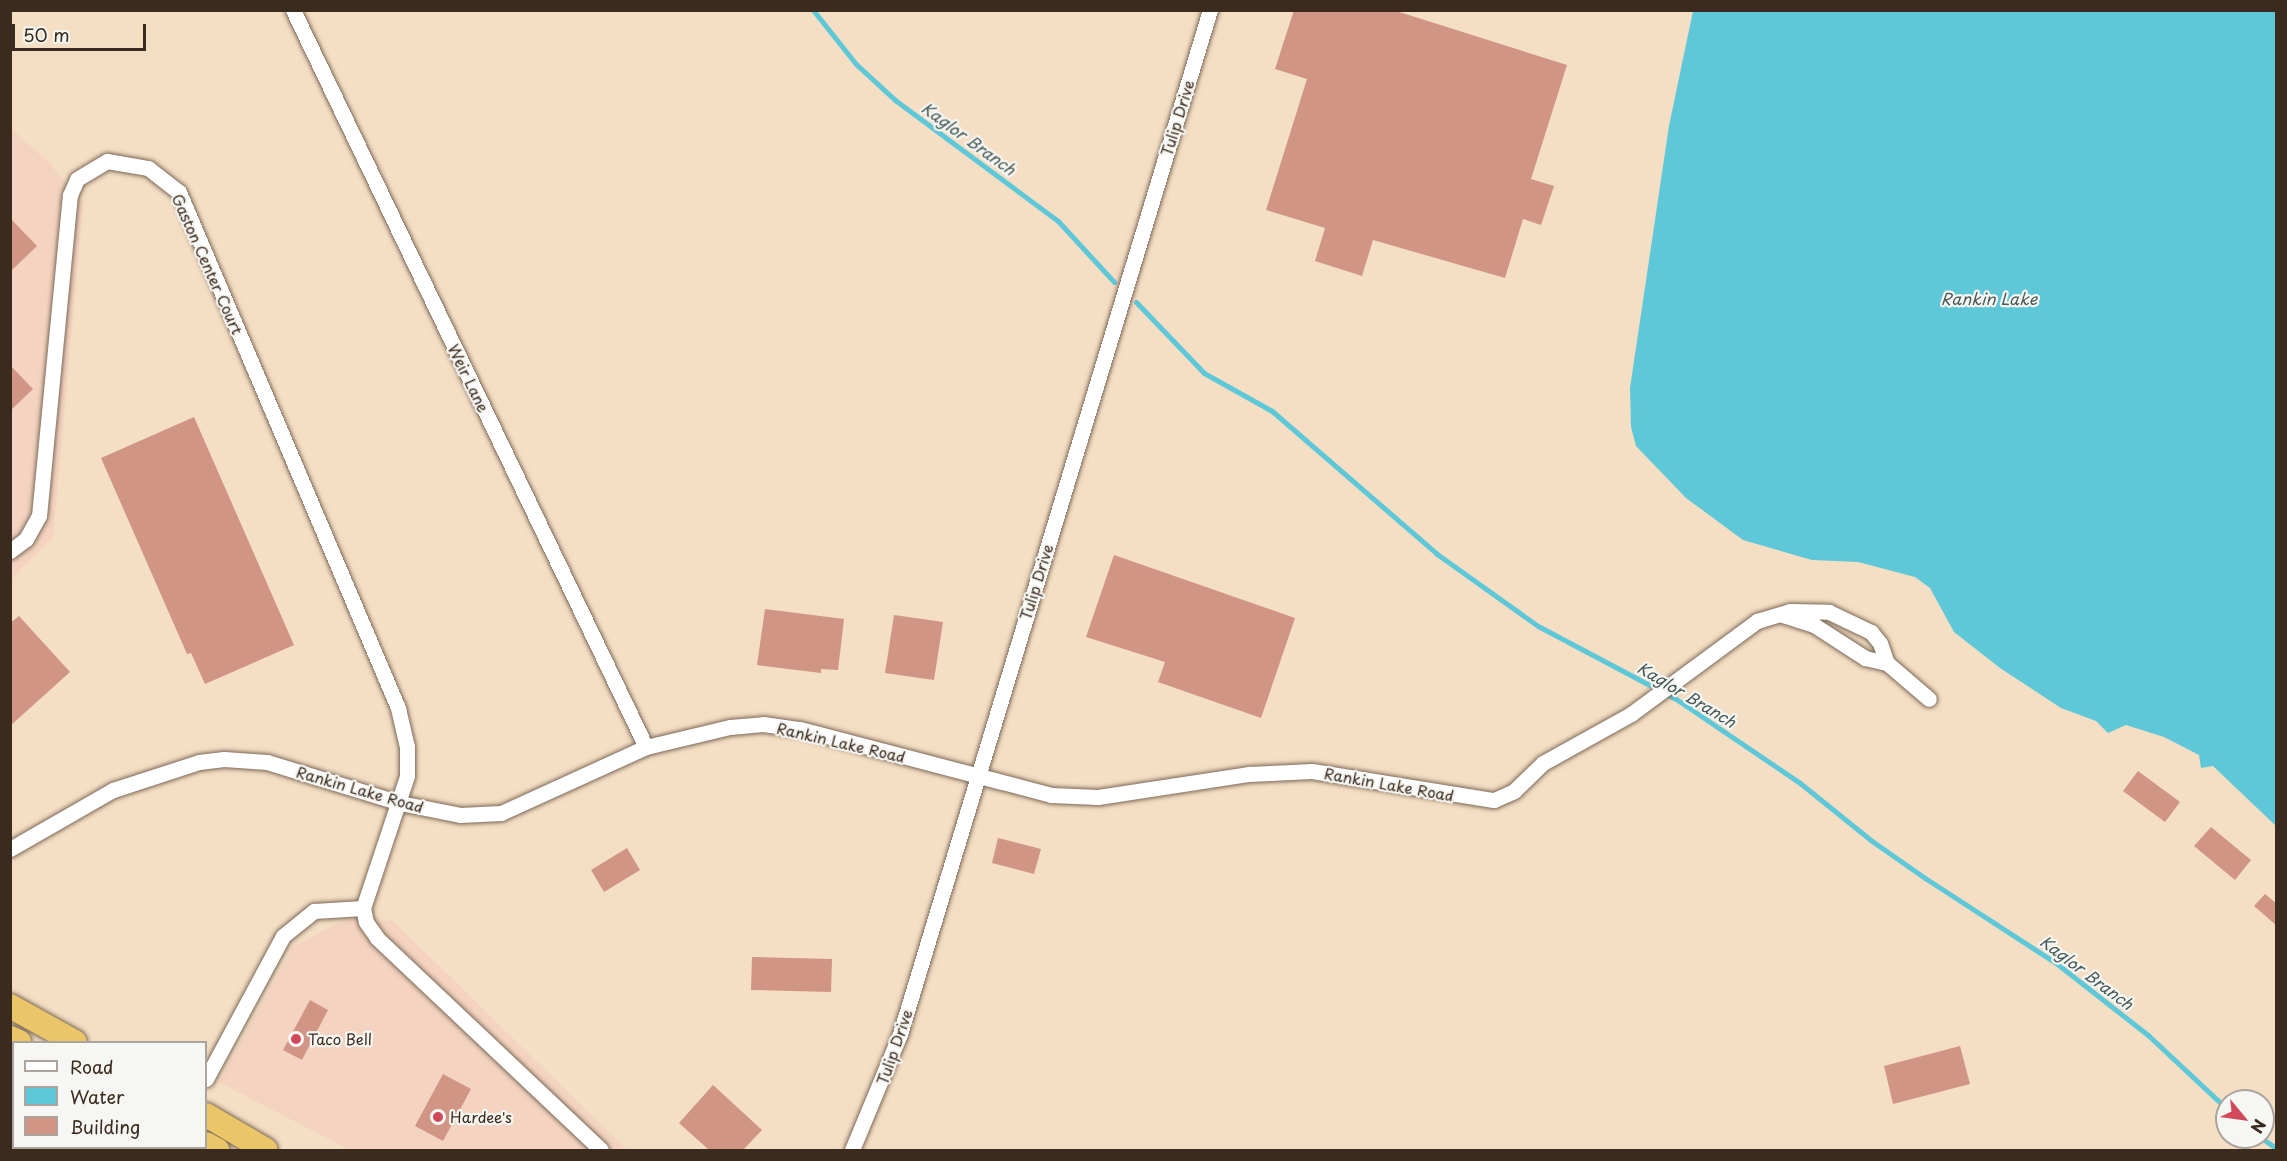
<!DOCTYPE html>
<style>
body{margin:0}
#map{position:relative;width:2287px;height:1161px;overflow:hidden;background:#f4dec4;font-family:"Playpen Sans",sans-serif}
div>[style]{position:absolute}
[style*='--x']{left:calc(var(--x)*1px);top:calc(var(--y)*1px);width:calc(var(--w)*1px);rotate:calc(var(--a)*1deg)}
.built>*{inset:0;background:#f4d3c0}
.water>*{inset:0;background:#5ec8d9}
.stream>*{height:5px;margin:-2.5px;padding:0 2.5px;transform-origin:2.5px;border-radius:2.5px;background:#5ec8d9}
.building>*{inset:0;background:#d19585}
.roads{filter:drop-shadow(0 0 2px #7c6958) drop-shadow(0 0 2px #7c6958)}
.minor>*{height:15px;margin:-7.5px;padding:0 7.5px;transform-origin:7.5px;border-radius:7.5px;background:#fff}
.trunk>*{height:24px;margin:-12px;padding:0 12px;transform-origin:12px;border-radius:12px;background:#eac669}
.dots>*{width:16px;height:16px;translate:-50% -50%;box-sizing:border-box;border:3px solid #f6f6f2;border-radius:50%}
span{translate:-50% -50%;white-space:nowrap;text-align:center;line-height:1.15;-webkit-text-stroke:4.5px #f6f6f2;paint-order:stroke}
.street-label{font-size:15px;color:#3b2a1e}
.poi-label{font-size:15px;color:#3b2a1e}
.left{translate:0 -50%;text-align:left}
.water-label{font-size:16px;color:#465956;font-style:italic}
.frame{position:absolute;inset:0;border:12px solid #3b2a1e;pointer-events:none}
.legend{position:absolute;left:12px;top:1041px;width:195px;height:108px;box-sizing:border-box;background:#f6f6f2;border:2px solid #aba49d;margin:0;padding:8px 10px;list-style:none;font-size:18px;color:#3b2a1e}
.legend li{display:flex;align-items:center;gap:12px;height:30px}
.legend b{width:30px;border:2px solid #aba49d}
.north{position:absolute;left:2215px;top:1089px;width:60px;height:60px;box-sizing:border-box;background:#f6f6f2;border:2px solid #aba49d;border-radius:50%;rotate:119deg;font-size:16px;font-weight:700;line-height:24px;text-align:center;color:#3b2a1e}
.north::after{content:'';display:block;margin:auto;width:21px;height:27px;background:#d1495b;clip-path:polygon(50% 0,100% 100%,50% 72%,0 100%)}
.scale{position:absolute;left:12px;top:24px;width:134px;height:27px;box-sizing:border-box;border:3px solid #3b2a1e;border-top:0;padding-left:8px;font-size:18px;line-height:21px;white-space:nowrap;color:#3b2a1e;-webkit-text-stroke:4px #f6f6f2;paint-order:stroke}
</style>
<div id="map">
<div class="built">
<i style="clip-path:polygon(11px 128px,50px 164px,83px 203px,53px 538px,11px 579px)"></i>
<i style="clip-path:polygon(346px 919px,393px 921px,627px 1150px,350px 1150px,219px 1082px,293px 947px)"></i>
</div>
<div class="water">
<i style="clip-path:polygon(1693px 11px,2276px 11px,2276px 826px,2213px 766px,2201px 768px,2199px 755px,2164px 737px,2126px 725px,2108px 733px,2096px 721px,2061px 708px,2000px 668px,1954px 632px,1930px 588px,1915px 577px,1858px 562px,1812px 560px,1743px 540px,1686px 498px,1636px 446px,1631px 427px,1630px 388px,1669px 126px)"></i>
</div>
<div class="stream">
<i style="--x:813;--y:10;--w:69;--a:51.5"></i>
<i style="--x:856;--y:64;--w:53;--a:42.7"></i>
<i style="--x:895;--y:100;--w:203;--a:36.6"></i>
<i style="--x:1058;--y:221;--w:83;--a:47.4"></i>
<i style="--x:1136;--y:302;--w:98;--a:46.2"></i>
<i style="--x:1204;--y:373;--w:78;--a:29.2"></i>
<i style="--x:1272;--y:411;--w:218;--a:40.9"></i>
<i style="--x:1437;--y:554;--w:124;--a:35.5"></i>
<i style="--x:1538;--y:626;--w:156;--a:27.9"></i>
<i style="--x:1676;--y:699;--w:150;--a:34.1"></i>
<i style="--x:1800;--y:783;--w:92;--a:38.9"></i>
<i style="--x:1872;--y:841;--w:65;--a:34.9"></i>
<i style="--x:1925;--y:878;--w:156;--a:33"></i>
<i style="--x:2056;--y:963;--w:118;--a:38.1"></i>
<i style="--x:2149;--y:1036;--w:107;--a:43.1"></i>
<i style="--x:2260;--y:1137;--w:19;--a:35"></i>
</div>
<div class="building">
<i style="clip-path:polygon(1294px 10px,1393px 10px,1567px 65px,1531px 179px,1554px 186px,1541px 225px,1523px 219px,1505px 278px,1373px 240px,1362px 276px,1315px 261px,1325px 228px,1266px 210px,1307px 79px,1275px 69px)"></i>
<i style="clip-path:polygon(10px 218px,37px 246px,10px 272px)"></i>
<i style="clip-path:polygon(10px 365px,33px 389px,10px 411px)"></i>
<i style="clip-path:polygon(194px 417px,294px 645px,205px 684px,191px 653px,187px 654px,101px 458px)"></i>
<i style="clip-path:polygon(1114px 555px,1295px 618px,1261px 718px,1158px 682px,1165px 662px,1086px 637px)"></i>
<i style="clip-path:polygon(765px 609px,844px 619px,838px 670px,821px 669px,821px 673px,757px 665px)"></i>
<i style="clip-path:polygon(894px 615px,943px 622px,934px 680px,885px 673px)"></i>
<i style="clip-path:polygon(19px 616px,70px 672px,10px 726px,10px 623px)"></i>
<i style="clip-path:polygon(2138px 771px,2180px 802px,2165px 822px,2123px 791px)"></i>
<i style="clip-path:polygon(2211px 827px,2251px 860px,2235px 880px,2194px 846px)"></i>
<i style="clip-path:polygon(998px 838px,1041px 849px,1034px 874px,992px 863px)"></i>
<i style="clip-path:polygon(627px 848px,640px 870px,604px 892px,591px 870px)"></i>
<i style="clip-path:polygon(2265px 894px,2277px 904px,2277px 926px,2254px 906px)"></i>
<i style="clip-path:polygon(752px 957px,832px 959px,831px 992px,751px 990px)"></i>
<i style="clip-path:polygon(310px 1000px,328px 1010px,302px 1060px,283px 1050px)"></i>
<i style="clip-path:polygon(1960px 1046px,1970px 1084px,1893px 1104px,1884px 1066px)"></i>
<i style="clip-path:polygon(443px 1074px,471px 1089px,443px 1141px,415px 1126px)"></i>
<i style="clip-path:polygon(713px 1085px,762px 1130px,743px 1150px,709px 1150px,679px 1123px)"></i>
</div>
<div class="roads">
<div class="minor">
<i style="--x:293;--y:10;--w:817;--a:64.41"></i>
<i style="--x:10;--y:551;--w:20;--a:-37"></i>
<i style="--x:26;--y:539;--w:26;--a:-61"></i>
<i style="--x:39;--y:516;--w:322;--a:-84.5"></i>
<i style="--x:70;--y:195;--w:17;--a:-66"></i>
<i style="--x:77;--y:179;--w:35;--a:-31"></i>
<i style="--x:107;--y:161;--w:42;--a:9.7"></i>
<i style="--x:148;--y:168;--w:39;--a:38"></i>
<i style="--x:179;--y:192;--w:561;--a:67"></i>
<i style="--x:398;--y:708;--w:39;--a:77"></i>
<i style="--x:407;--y:746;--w:30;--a:90"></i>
<i style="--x:407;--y:776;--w:139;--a:108.4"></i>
<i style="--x:363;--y:908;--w:14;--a:78"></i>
<i style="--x:366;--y:922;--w:19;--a:55"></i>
<i style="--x:377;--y:938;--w:308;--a:43.4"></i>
<i style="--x:1783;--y:615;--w:33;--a:18"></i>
<i style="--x:1814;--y:625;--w:61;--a:32.9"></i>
<i style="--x:1865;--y:658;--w:23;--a:13"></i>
<i style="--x:1887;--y:663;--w:55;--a:40.6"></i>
<i style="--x:10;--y:849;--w:119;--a:-29.8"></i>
<i style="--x:113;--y:790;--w:90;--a:-18"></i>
<i style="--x:199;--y:762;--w:25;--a:-7"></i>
<i style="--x:224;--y:759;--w:43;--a:4"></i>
<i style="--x:267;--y:762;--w:139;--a:17.1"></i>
<i style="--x:400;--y:803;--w:61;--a:11.3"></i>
<i style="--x:460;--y:815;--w:41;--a:-2.8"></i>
<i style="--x:501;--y:813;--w:159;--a:-24.5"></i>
<i style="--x:646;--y:747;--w:86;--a:-13.4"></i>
<i style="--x:730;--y:727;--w:33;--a:-5"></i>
<i style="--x:763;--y:724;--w:37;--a:8"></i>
<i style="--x:800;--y:729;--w:260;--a:14.7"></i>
<i style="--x:1051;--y:795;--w:47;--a:2.4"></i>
<i style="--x:1098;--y:797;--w:153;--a:-8.7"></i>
<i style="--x:1249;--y:774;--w:63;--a:-2.7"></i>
<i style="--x:1312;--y:771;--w:184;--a:9.1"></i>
<i style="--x:1494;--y:800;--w:22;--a:-24"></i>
<i style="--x:1514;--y:791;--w:40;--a:-44"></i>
<i style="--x:1543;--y:763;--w:101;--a:-29.1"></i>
<i style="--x:1631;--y:714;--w:157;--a:-36.4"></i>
<i style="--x:1757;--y:621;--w:34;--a:-17"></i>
<i style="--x:1790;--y:611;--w:39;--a:1"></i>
<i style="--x:1829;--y:612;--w:47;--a:25.5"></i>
<i style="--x:1871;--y:632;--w:14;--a:51"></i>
<i style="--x:1880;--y:643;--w:21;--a:71"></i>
<i style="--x:206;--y:1079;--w:162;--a:-61.7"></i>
<i style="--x:283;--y:936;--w:40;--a:-39"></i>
<i style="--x:314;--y:911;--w:49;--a:-3.5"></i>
<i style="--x:852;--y:1150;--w:126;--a:-67.5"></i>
<i style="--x:900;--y:1034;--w:1070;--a:-73.16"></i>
</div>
<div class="trunk">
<i style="--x:10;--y:1006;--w:74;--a:29"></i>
<i style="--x:10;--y:1038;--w:10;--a:24"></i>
<i style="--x:10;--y:1063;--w:4;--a:27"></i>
<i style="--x:206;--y:1115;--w:69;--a:30.3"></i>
<i style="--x:206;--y:1144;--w:13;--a:29"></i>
<i style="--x:169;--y:1148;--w:6;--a:18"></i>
</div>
</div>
<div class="dots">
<i style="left:296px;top:1039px;background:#d1495b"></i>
<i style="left:438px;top:1117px;background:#d1495b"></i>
</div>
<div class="street-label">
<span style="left:1177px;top:118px;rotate:-73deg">Tulip Drive</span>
<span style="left:208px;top:264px;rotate:66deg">Gaston Center Court</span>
<span style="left:469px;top:378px;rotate:64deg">Weir Lane</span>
<span style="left:1036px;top:582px;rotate:-73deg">Tulip Drive</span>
<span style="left:841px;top:742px;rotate:13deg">Rankin Lake Road</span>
<span style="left:1389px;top:784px;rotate:10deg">Rankin Lake Road</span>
<span style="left:360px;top:789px;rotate:16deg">Rankin Lake Road</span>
<span style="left:894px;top:1047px;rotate:-71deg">Tulip Drive</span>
</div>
<div class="poi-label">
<span class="left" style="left:308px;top:1039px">Taco Bell</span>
<span class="left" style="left:450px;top:1117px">Hardee's</span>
</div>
<div class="water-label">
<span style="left:969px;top:138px;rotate:36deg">Kaglor Branch</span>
<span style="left:1989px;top:298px">Rankin Lake</span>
<span style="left:1687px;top:694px;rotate:31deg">Kaglor Branch</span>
<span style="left:2087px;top:972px;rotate:37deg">Kaglor Branch</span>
</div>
<div class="frame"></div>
<ul class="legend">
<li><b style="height:8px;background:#fff"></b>Road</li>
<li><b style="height:16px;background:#5ec8d9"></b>Water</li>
<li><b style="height:16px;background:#d19585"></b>Building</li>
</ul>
<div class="north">N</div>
<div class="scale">50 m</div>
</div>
